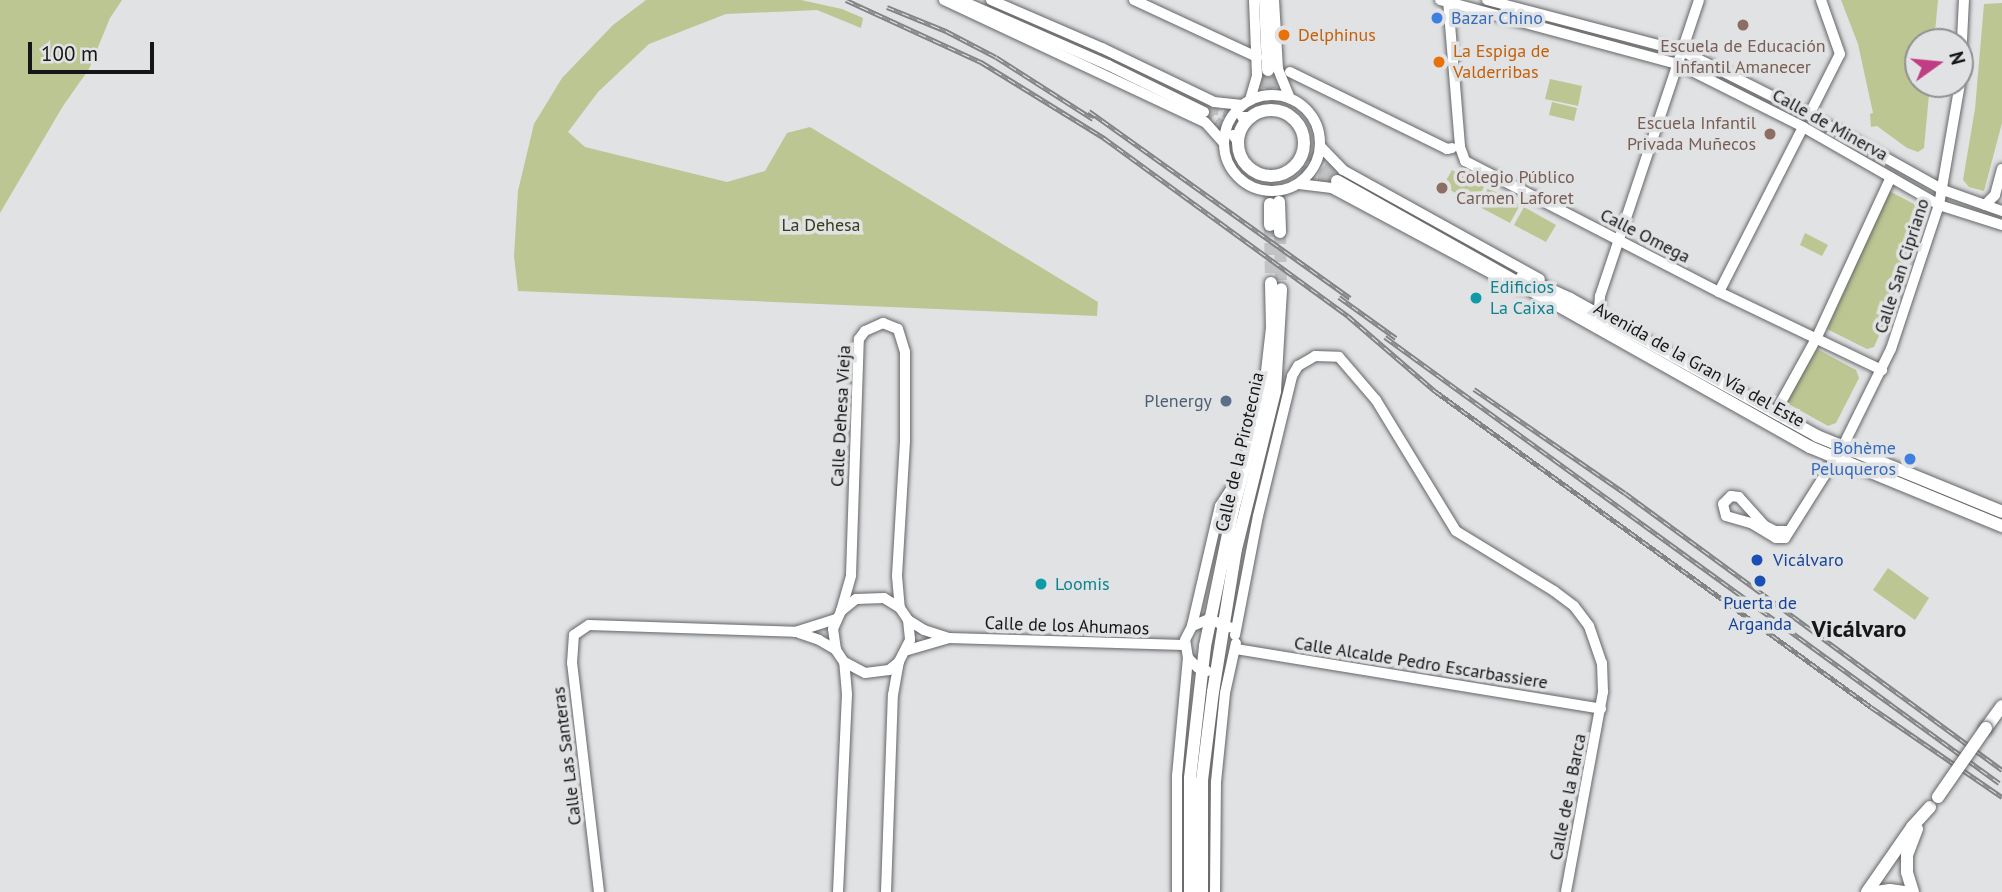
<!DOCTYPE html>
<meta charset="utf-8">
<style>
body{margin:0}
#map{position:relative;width:2002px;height:892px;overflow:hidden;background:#e0e2e4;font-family:"PT Sans",sans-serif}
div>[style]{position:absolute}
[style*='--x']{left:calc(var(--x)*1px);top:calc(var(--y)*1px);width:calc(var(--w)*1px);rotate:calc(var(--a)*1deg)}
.green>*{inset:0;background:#bbc692}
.minor-tunnel>*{height:10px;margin-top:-5px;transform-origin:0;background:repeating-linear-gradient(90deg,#c2c3c5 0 10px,transparent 0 15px)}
.major-tunnel>*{height:12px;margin-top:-6px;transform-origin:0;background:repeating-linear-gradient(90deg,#c2c3c5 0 12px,transparent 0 18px)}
.roads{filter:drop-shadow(0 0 2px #646668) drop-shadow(0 0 2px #646668)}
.minor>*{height:10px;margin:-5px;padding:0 5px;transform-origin:5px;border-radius:5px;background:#fff}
.minor>.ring{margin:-5px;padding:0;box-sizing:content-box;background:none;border:10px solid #fff;border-radius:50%}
.major>*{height:12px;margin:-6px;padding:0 6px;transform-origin:6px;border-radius:6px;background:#fff}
.major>.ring{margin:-6px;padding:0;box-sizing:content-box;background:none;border:12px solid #fff;border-radius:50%}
.rail>*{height:5px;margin-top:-2.5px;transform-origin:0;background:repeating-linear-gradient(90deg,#e0e2e4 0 8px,#828385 0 16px);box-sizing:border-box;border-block:2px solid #828385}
.bridges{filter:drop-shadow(0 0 2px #646668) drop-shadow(0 0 2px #646668)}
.major-bridge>*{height:12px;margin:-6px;padding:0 6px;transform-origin:6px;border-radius:6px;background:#fff}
.dots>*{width:19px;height:19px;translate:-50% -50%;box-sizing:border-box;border:4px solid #e0e2e4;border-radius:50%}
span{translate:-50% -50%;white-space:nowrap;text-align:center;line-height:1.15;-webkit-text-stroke:7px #e0e2e4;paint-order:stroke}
.shop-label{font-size:18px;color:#366cbe}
.left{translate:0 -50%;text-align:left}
.right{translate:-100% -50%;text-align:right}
.food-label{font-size:18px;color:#c56008}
.education-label{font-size:18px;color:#785e54}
.street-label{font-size:18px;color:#151617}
.park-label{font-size:18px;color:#363c18}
.culture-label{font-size:18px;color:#0d838f}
.service-label{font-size:18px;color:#4e5e75}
.transit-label{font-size:18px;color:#164399}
.district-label{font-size:24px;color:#151617;font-weight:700}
.north{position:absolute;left:1904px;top:28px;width:70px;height:70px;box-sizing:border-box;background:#e0e2e4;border:2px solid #8f9092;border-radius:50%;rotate:75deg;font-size:19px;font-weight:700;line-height:28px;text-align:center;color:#151617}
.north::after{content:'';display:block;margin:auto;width:24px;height:32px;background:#c13d83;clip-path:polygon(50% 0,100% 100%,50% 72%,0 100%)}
.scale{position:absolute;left:28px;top:42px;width:126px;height:32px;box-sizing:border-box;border:4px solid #151617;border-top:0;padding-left:9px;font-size:21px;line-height:24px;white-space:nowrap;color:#151617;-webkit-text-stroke:5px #e0e2e4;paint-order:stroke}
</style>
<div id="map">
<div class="green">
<i style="clip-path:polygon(0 0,122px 0,110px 18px,89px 69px,63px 106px,0 213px)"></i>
<i style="clip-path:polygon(646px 0,801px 0,842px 9px,863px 18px,861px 28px,817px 10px,726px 14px,649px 44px,598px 92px,568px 132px,585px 147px,727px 182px,765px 171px,787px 133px,810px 127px,1098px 302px,1097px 316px,518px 291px,514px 256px,518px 191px,534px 124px,562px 78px,613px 25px)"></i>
<i style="clip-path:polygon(1841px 0,1938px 0,1934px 42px,1918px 42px,1918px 84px,1930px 84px,1924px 148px,1918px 152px,1907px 148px,1877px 126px,1871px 127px,1870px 114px,1873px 113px,1858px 44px)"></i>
<i style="clip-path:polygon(2002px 3px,2002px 123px,1984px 191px,1969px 187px,1963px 180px,1975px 109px,1984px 4px)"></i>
<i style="clip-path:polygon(1550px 79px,1582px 86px,1578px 106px,1545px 99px)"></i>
<i style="clip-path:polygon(1552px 102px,1577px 108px,1574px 121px,1549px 115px)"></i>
<i style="clip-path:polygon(1452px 170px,1484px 187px,1475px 204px,1443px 186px)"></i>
<i style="clip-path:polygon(1488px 188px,1520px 205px,1510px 223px,1478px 206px)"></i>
<i style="clip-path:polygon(1889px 191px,1914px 204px,1918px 213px,1891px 308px,1874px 347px,1867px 349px,1827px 329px)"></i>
<i style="clip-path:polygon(1524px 207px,1556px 225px,1546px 242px,1514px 225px)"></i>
<i style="clip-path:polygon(1805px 233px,1828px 245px,1822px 256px,1800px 245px)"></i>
<i style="clip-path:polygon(1817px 349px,1856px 370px,1859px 378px,1836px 423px,1828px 426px,1785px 402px)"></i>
<i style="clip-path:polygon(1888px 568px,1929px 598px,1915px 620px,1873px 590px)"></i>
</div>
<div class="minor-tunnel">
<i style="--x:1209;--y:108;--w:34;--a:15"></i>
<i style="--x:1204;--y:112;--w:37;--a:38"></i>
</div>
<div class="major-tunnel">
<i style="--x:1269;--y:77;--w:27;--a:75"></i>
<i style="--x:1258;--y:105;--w:36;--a:-74"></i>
<i style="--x:1310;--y:155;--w:38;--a:39"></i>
<i style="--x:1301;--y:171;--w:31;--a:15"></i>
<i style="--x:1267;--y:184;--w:20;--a:81"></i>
<i style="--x:1279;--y:185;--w:17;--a:90"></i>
<i style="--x:1270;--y:225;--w:58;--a:89"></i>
<i style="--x:1280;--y:232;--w:57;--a:89"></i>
</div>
<div class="roads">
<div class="minor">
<i style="--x:944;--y:0;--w:288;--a:25.1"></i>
<i style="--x:1205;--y:122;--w:27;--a:48"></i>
<i style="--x:960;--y:0;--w:162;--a:23.7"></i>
<i style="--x:1108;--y:65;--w:107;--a:26.1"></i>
<i style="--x:991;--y:0;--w:121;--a:23.4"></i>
<i style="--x:1102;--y:48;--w:124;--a:25.7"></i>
<i style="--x:1214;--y:102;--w:28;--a:6"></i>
<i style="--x:1134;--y:0;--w:136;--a:24.9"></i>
<i style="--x:1274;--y:0;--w:69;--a:86.7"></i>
<i style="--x:1278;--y:69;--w:32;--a:68"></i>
<i style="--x:1440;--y:0;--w:246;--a:15.1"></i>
<i style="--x:1678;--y:64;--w:140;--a:26.7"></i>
<i style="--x:1803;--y:127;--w:157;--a:29.8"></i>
<i style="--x:1939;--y:205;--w:66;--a:17.6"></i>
<i style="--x:1448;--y:0;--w:147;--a:85.3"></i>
<i style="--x:1460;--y:147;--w:15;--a:70"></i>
<i style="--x:1465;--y:161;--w:286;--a:27.3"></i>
<i style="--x:1719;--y:292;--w:181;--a:25.6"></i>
<i style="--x:1487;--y:0;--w:202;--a:14.7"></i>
<i style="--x:1682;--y:51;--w:142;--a:26.7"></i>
<i style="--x:1809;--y:115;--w:154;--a:29.2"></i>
<i style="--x:1943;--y:190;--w:63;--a:19.6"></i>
<i style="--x:1290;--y:72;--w:175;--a:26.1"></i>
<i style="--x:1447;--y:149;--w:5;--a:-11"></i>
<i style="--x:1960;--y:81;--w:81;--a:-87.2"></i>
<i class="ring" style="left:1224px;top:95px;width:86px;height:86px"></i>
<i style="--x:1250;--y:100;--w:26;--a:-74"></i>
<i style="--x:1257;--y:75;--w:75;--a:-92.3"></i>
<i style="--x:1809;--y:115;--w:68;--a:-63.1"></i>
<i style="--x:1840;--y:54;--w:57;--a:-109.4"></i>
<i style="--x:1242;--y:117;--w:8;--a:0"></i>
<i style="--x:1233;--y:135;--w:9;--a:54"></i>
<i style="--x:1320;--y:146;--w:33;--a:46"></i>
<i style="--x:1343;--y:170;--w:225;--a:29"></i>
<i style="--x:1299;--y:184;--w:33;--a:7"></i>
<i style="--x:1332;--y:188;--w:213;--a:28.2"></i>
<i style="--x:1985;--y:205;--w:14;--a:-45"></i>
<i style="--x:1995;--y:195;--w:27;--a:-75"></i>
<i style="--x:1719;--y:292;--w:185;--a:-63"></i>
<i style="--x:1604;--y:320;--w:13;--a:-113"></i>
<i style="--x:1599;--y:308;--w:12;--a:-85"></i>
<i style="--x:1600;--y:296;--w:312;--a:-71.5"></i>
<i style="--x:1780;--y:404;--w:77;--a:-61.1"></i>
<i style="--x:1817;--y:337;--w:176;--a:-65.2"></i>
<i style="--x:1788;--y:531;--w:13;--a:180"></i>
<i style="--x:1775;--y:531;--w:11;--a:-153"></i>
<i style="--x:1765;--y:526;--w:39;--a:-132"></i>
<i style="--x:1739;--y:497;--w:8;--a:-173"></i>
<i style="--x:1731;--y:496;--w:11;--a:135"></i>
<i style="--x:1723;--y:504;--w:12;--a:76"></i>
<i style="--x:1726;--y:516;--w:26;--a:16"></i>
<i style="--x:1751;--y:523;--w:29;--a:31"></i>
<i style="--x:1776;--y:538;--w:9;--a:0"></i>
<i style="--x:1785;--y:538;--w:107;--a:-57.7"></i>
<i style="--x:1842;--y:448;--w:110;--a:-63.7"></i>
<i style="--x:1891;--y:349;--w:152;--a:-71.6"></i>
<i style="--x:1939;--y:205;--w:123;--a:-80.2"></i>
<i style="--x:841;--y:611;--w:37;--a:-74"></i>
<i style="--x:851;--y:575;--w:236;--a:-88.1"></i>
<i style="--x:859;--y:339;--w:10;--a:-53"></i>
<i style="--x:865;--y:331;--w:20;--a:-24"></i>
<i style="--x:883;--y:323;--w:16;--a:22"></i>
<i style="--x:898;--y:329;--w:24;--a:73"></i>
<i style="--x:905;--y:352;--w:89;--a:90"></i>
<i style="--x:905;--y:441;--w:135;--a:93.4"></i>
<i style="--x:897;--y:576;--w:32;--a:85"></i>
<i style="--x:908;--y:620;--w:19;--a:32"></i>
<i style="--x:924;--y:630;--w:26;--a:18"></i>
<i style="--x:949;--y:638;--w:235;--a:1.7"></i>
<i style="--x:1192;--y:626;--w:18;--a:-22"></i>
<i style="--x:1209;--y:619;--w:22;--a:22"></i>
<i style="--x:799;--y:633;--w:21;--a:19"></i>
<i style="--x:819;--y:640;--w:20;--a:30"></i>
<i style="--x:1235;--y:635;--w:121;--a:-79.1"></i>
<i style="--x:1258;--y:516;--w:144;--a:-76.3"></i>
<i style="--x:1292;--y:376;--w:12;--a:-59"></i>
<i style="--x:1298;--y:366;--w:20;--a:-30"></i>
<i style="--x:1315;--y:356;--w:24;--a:2"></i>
<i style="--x:1339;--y:357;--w:57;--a:49.3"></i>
<i style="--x:1376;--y:400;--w:153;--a:58.6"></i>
<i style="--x:1456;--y:531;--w:115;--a:31.5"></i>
<i style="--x:1554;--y:591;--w:25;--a:37"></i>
<i style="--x:1574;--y:606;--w:25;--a:53"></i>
<i style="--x:1589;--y:626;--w:39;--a:71"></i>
<i style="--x:1602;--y:663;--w:29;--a:88"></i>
<i style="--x:1603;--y:692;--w:203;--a:100.5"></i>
<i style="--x:1236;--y:649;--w:370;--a:9.3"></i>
<i style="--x:908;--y:650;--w:43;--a:-16.3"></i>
<i style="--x:1207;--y:671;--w:9;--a:-162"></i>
<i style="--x:1198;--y:668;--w:14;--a:-135"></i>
<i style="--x:1188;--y:658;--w:18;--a:-99"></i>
<i style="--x:1185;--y:640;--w:16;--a:-63"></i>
<i style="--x:1192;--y:626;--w:123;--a:-76.9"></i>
<i style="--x:1220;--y:506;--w:35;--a:-57"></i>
<i style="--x:599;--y:892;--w:231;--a:-96.7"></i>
<i style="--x:572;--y:663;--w:28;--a:-86"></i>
<i style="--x:574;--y:635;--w:18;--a:-34"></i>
<i style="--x:589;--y:625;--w:206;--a:1.9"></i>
<i style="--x:795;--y:632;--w:43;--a:-17.6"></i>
<i style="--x:838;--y:892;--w:198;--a:-87.4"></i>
<i style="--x:847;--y:694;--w:32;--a:-95"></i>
<i style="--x:844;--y:662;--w:14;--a:-124"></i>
<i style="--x:836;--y:650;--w:21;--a:-98"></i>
<i style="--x:833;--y:629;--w:20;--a:-66"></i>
<i style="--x:841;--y:611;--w:19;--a:-39"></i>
<i style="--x:856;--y:599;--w:28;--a:-2"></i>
<i style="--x:884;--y:598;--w:19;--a:32"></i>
<i style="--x:900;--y:608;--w:14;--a:56"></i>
<i style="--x:908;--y:620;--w:20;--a:84"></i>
<i style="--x:910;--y:640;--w:25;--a:117"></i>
<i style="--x:899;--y:662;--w:13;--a:141"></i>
<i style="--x:889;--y:670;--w:24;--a:173"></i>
<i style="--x:865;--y:673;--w:24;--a:-152"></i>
<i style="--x:886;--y:892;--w:197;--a:-88"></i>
<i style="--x:893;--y:695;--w:34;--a:-80"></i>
<i style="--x:1177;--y:892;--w:116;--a:-90"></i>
<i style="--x:1177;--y:776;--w:119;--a:-84.7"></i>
<i style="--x:1215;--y:892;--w:110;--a:-89.5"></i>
<i style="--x:1216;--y:782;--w:89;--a:-84.2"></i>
<i style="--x:1225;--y:693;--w:51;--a:-77.6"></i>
</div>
<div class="major">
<i style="--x:1265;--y:0;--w:70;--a:87.5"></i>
<i class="ring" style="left:1238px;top:110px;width:54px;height:54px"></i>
<i style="--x:1337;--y:181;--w:543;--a:29.35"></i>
<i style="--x:1810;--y:447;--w:208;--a:22.4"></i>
<i style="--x:1279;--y:202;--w:30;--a:88"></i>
<i style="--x:1270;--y:204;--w:21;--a:90"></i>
<i style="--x:1522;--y:277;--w:53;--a:24.6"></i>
<i style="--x:1570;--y:299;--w:282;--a:29"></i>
<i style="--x:1817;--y:436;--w:200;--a:22.3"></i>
<i style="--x:1986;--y:728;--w:27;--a:-54"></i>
<i style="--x:1190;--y:892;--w:114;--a:-90"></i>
<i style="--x:1190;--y:778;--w:133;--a:-83.5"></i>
<i style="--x:1205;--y:646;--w:139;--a:-78.4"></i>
<i style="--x:1233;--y:510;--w:125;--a:-75.2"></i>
<i style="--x:1265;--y:389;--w:61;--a:-83.5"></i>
<i style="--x:1272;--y:328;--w:45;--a:-91.3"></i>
<i style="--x:1202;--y:892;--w:112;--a:-90"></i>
<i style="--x:1202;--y:780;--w:89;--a:-82.9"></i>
<i style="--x:1213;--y:692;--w:145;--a:-80.9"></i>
<i style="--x:1236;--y:549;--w:163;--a:-76.1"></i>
<i style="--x:1275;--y:391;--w:102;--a:-86.6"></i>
<i style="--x:1867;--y:892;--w:79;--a:-55.3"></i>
<i style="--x:1912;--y:827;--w:27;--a:-48"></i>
<i style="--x:1876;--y:892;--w:14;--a:-8"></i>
<i style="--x:1890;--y:890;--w:14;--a:8"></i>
<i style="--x:1913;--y:892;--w:21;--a:-107"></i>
<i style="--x:1907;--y:872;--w:17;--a:-90"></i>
<i style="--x:1907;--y:855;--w:28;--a:-69"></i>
</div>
</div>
<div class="rail">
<i style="--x:846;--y:0;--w:149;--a:24.7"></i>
<i style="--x:981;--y:62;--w:145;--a:31.7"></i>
<i style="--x:1104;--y:138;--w:302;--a:36.1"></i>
<i style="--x:1348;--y:316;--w:115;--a:40.8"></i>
<i style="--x:1435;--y:391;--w:538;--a:35.93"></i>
<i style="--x:1871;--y:707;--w:159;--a:34.5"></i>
<i style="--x:887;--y:7;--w:64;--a:22.1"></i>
<i style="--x:946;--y:31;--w:56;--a:27.5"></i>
<i style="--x:996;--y:57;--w:115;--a:32.6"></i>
<i style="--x:1089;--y:111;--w:321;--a:35.6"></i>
<i style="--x:1339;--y:297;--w:70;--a:35.7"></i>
<i style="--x:1385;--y:337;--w:759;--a:35.99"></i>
<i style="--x:1474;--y:389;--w:183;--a:34.6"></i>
<i style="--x:1625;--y:493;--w:468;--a:36.3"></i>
</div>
<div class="bridges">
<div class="major-bridge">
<i style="--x:1938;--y:797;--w:84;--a:-55.2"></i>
</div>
</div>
<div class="dots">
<i style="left:1437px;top:18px;background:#3f7fe0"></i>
<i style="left:1743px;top:25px;background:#8d6e63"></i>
<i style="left:1284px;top:35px;background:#e8710a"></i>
<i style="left:1439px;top:62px;background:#e8710a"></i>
<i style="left:1770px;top:134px;background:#8d6e63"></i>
<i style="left:1442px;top:188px;background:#8d6e63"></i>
<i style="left:1476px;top:298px;background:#0f9aa8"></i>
<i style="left:1226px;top:401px;background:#5c6f8a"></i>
<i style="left:1910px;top:459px;background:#3f7fe0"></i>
<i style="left:1757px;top:560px;background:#1a4fb4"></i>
<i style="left:1760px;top:581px;background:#1a4fb4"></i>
<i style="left:1041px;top:584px;background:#0f9aa8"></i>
</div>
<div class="shop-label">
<span class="left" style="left:1451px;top:18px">Bazar Chino</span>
<span class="right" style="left:1896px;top:459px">Bohème<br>Peluqueros</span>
</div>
<div class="food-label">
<span class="left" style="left:1298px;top:35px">Delphinus</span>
<span class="left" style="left:1453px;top:62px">La Espiga de<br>Valderribas</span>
</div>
<div class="education-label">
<span style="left:1743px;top:57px">Escuela de Educación<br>Infantil Amanecer</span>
<span class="right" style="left:1756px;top:134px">Escuela Infantil<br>Privada Muñecos</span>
<span class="left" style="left:1456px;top:188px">Colegio Público<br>Carmen Laforet</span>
</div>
<div class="street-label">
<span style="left:1830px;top:125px;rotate:29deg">Calle de Minerva</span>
<span style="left:1645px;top:236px;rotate:27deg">Calle Omega</span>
<span style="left:1902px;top:266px;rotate:-72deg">Calle San Cipriano</span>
<span style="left:1699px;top:365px;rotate:29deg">Avenida de la Gran Vía del Este</span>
<span style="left:841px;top:416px;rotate:-87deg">Calle Dehesa Vieja</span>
<span style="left:1240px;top:452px;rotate:-77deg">Calle de la Pirotecnia</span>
<span style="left:1067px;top:626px;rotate:2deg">Calle de los Ahumaos</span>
<span style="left:1421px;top:663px;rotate:9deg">Calle Alcalde Pedro Escarbassiere</span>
<span style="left:567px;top:756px;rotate:-97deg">Calle Las Santeras</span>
<span style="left:1568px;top:797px;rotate:-79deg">Calle de la Barca</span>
</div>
<div class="park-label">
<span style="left:821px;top:225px">La Dehesa</span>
</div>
<div class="culture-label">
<span class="left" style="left:1490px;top:298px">Edificios<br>La Caixa</span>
<span class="left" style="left:1055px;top:584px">Loomis</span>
</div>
<div class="service-label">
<span class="right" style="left:1212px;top:401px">Plenergy</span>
</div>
<div class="transit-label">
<span class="left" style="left:1773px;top:560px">Vicálvaro</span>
<span style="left:1760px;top:614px">Puerta de<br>Arganda</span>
</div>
<div class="district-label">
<span style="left:1859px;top:629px">Vicálvaro</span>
</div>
<div class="north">N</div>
<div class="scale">100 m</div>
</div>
